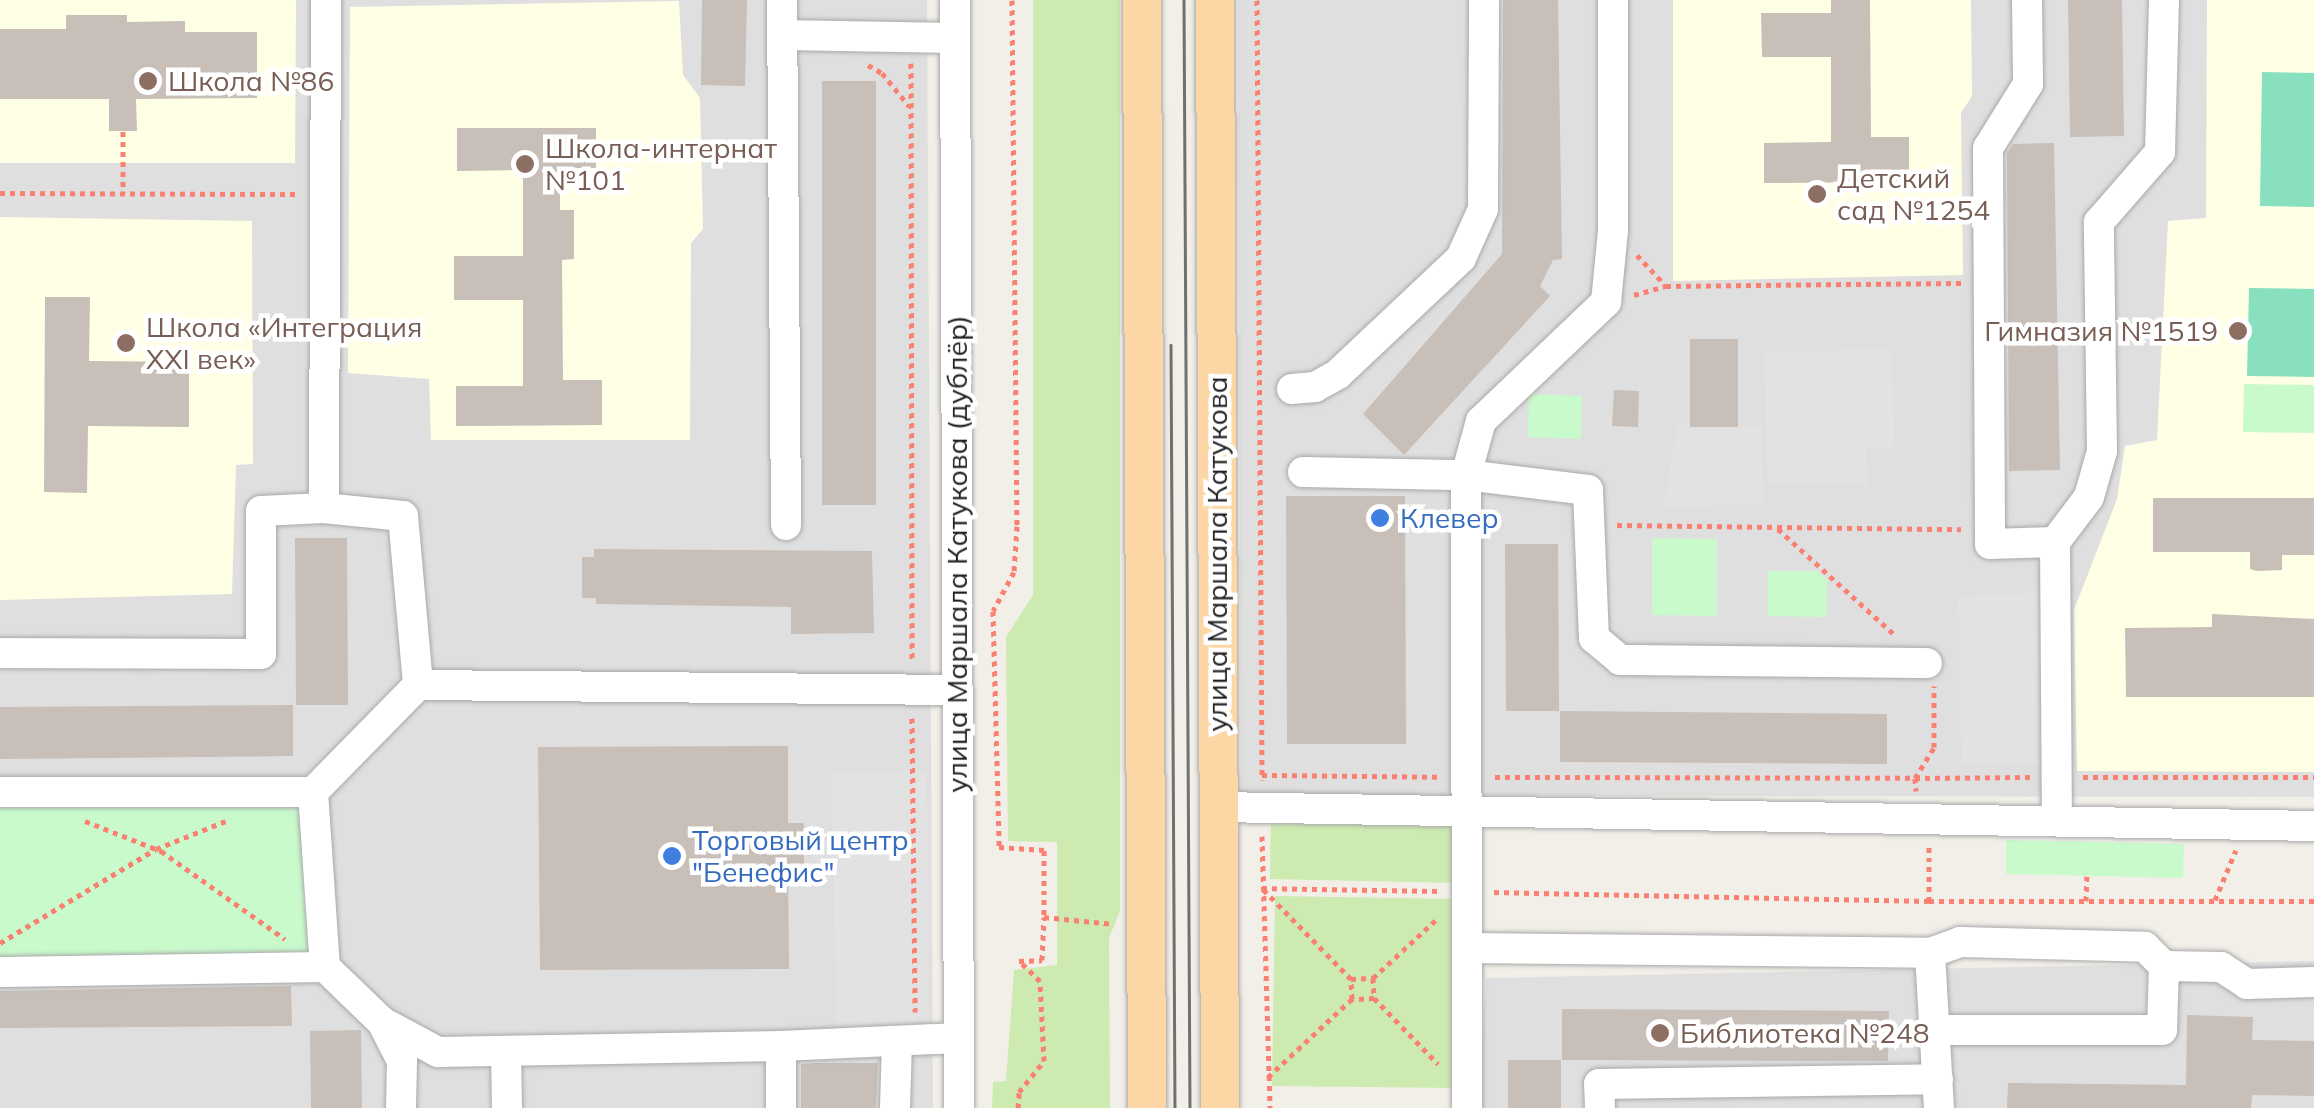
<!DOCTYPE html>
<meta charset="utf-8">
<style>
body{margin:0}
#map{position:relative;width:2314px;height:1108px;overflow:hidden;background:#f2efe9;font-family:Mulish,sans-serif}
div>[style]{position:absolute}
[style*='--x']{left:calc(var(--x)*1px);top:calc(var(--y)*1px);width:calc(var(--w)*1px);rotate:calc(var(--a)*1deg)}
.residential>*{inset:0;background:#e0dfdf}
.education>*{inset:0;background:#ffffe5}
.grass>*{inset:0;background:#cdebb0}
.park>*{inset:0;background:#c8facc}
.pitch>*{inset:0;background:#88e0be}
.parking>*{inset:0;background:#e2e2e2}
.building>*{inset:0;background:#c7bfb8}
.path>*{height:5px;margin-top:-2.5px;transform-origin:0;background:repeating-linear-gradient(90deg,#fa8072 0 5px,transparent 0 10px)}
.roads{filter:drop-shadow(0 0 2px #a9a9a9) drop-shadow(0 0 2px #a9a9a9)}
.minor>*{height:30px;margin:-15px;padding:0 15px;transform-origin:15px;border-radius:15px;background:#fff}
.major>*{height:38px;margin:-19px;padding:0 19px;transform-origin:19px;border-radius:19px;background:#fcd6a4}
.tram>*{height:2.5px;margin:-1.25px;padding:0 1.25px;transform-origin:1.25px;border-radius:1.25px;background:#707070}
.dots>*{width:28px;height:28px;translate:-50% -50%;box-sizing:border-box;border:5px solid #fff;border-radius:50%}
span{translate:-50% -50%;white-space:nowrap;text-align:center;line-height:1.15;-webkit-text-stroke:9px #fff;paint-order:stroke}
.education-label{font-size:28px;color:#785e54}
.left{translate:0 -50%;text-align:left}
.right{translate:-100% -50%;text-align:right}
.shop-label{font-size:28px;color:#366cbe}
.street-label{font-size:28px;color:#222}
</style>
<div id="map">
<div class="residential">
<i style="clip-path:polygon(0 0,927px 0,933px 1108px,0 1108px)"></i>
<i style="clip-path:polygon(1238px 0,2314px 0,2314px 797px,1241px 795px)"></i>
<i style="clip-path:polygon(2314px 961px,2314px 1108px,1480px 1108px,1486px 978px)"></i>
</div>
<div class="education">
<i style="clip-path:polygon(0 0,296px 0,295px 163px,0 163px)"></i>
<i style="clip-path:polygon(1673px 0,1971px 0,1972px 96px,1961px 113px,1963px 275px,1673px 281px)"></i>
<i style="clip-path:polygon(2207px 0,2314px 0,2314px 772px,2077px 771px,2074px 610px,2117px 499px,2125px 446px,2157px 440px,2168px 221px,2206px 218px)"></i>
<i style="clip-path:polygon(679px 1px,683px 75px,700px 98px,703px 229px,691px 243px,690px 440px,431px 440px,429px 379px,348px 373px,350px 7px)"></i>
<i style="clip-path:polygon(0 217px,252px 221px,253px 464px,236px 465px,232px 594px,0 600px)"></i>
</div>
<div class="grass">
<i style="clip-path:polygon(1033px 0,1120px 0,1120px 911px,1109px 938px,1110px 1108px,992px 1108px,993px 1082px,1006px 1081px,1014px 970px,1057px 965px,1057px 842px,1008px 841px,1006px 637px,1033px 595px)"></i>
<i style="clip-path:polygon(1271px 816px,1451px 818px,1458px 883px,1270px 879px)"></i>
<i style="clip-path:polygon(1275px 896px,1458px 899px,1455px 1088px,1272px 1086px)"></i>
</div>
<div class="park">
<i style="clip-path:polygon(2244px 384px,2314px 385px,2314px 433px,2243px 432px)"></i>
<i style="clip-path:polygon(1529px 394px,1582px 396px,1581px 439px,1528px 437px)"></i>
<i style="clip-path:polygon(1652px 538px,1717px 539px,1717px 616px,1652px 615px)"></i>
<i style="clip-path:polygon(1768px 571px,1817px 571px,1827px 580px,1827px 617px,1768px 616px)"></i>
<i style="clip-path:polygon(0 792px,313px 792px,325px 967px,0 972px)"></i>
<i style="clip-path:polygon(2006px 840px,2184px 844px,2183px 878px,2006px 874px)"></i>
</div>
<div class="pitch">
<i style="clip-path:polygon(2262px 72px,2314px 73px,2314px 207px,2260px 206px)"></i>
<i style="clip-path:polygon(2249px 288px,2314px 289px,2314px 377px,2247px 376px)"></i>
</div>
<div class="parking">
<i style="clip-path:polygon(1893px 350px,1894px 447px,1866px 448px,1867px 485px,1767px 485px,1765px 351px)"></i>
<i style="clip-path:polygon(1678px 425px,1763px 426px,1764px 504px,1663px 507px)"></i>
<i style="clip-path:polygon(2043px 593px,2046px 762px,1962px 764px,1958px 595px)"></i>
<i style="clip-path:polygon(926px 771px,930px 1027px,836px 1029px,832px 772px)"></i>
</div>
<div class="building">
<i style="clip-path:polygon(702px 0,747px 0,745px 86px,701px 85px)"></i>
<i style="clip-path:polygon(1503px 0,1558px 0,1562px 259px,1553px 260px,1540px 286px,1550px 296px,1404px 455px,1363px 414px,1502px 254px)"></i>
<i style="clip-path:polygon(1831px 0,1870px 0,1871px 137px,1909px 137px,1909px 182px,1764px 183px,1764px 143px,1831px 142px,1831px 57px,1762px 57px,1761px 13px,1831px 13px)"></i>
<i style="clip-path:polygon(2068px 0,2122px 0,2124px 136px,2070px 137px)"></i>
<i style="clip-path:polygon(66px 15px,127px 15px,127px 22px,185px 21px,185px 32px,257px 32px,257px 98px,136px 99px,137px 131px,109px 131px,109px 99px,0 99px,0 29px,66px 29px)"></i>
<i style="clip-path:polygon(822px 81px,876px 81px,876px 505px,822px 505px)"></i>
<i style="clip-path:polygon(457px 128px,596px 128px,596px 168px,560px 168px,560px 210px,574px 210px,574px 259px,562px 260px,563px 380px,602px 380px,602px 425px,456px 426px,456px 386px,523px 386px,523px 300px,454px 300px,454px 256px,523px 256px,523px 170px,457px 171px)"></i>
<i style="clip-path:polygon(2054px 143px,2060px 470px,2009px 471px,2007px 153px,2013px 144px)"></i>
<i style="clip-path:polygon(45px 297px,90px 297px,89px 361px,189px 362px,189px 427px,88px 426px,87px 493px,44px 492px)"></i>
<i style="clip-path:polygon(1690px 339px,1738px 339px,1738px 427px,1690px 427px)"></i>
<i style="clip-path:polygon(1614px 390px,1639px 391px,1638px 427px,1612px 426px)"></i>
<i style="clip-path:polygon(1286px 496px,1405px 496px,1406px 744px,1287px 744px)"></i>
<i style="clip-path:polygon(2153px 498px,2314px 498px,2314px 555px,2282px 555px,2282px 570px,2257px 571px,2250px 569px,2250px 552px,2153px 552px)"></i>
<i style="clip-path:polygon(295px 538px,347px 538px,348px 705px,296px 705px)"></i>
<i style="clip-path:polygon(1505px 544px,1558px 544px,1559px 711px,1506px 711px)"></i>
<i style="clip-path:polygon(594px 549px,872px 551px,874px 633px,791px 634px,791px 607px,596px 604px,596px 598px,582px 598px,582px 557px,594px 557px)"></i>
<i style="clip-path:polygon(2212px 614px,2314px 619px,2314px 697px,2126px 697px,2125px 628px,2212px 627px)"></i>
<i style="clip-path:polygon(293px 705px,293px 756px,0 759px,0 707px)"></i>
<i style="clip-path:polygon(1560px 711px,1887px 714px,1887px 764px,1560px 762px)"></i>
<i style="clip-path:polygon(788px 746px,788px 823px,804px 823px,804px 867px,788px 867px,789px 969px,540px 970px,538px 747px)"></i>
<i style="clip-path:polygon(291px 986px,292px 1026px,0 1028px,0 991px)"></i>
<i style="clip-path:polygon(1562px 1009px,1889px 1011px,1888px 1061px,1562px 1060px)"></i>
<i style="clip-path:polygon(2187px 1015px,2253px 1017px,2252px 1040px,2314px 1041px,2314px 1096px,2252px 1095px,2251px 1108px,2007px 1108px,2008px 1083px,2186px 1085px)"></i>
<i style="clip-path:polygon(361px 1030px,362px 1108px,311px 1108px,310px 1031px)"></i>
<i style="clip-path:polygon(1508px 1060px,1561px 1060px,1561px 1108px,1508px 1108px)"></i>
<i style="clip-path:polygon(814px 1063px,878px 1063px,876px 1108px,801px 1108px,801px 1064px)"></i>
</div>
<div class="path">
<i style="--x:1012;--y:0;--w:526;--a:89.46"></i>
<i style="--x:1017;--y:526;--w:46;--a:93.7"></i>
<i style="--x:1014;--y:572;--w:44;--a:118.3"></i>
<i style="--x:993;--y:611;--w:236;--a:88.5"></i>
<i style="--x:999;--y:847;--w:45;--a:3.8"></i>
<i style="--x:1044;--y:850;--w:67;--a:90"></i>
<i style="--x:1044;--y:917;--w:70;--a:5.7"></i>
<i style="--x:1257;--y:0;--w:780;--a:89.63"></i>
<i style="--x:911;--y:63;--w:599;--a:89.9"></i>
<i style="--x:868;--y:65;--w:16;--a:30"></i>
<i style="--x:882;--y:73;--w:43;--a:50.7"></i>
<i style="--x:123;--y:131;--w:62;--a:90"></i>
<i style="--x:0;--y:193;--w:297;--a:0.2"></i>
<i style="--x:1637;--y:255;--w:42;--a:46.9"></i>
<i style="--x:1634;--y:295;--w:33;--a:-16"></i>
<i style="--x:1666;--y:286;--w:296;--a:-0.6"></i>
<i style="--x:1617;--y:525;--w:344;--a:0.7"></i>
<i style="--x:1778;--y:529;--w:159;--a:42.2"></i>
<i style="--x:912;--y:718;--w:294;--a:89.4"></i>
<i style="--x:1262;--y:775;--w:177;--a:0.6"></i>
<i style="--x:1495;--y:777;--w:420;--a:0.1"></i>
<i style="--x:1915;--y:778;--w:13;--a:86"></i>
<i style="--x:2083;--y:777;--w:231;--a:0"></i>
<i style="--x:1915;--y:778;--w:117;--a:-0.5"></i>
<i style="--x:1915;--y:778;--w:36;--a:-58"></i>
<i style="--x:1934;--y:747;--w:61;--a:-90"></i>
<i style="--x:85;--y:821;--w:82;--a:21.5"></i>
<i style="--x:161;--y:851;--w:152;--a:35.4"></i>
<i style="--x:1262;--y:836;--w:272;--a:88.3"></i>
<i style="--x:1929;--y:847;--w:54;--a:90"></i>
<i style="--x:1494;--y:892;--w:435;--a:1.2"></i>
<i style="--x:1929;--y:901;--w:385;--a:0"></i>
<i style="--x:2215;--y:900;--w:54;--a:-67.2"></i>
<i style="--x:2086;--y:901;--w:25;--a:-88"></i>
<i style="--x:0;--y:943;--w:182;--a:-31.1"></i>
<i style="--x:156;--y:849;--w:75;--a:-21.8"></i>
<i style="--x:1019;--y:961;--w:23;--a:-2"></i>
<i style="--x:1042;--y:960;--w:43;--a:-87.3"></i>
<i style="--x:1373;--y:978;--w:87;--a:-42.7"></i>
<i style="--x:1351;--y:979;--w:22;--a:-3"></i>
<i style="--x:1373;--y:978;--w:20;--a:87"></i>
<i style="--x:1374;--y:998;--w:22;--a:177"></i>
<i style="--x:1352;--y:999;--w:20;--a:-93"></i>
<i style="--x:1351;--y:979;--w:127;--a:-134.4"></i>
<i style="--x:1262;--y:888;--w:176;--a:1"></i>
<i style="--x:1374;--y:998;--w:92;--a:45.9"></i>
<i style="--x:1268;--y:1077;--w:115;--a:-42.9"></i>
<i style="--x:1018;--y:1108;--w:16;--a:-86"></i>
<i style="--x:1019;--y:1092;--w:40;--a:-51"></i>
<i style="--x:1044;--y:1061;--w:80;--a:-92.9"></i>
<i style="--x:1040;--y:981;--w:29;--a:-136"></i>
</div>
<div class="roads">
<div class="minor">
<i style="--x:326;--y:0;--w:508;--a:90.23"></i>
<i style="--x:324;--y:508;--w:79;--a:5.8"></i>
<i style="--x:403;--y:516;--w:170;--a:84.9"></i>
<i style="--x:782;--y:0;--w:525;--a:89.56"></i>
<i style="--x:955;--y:0;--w:1108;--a:89.79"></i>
<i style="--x:2027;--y:0;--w:84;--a:89.3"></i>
<i style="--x:2028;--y:84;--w:75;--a:122"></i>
<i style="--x:1988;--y:148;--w:396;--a:89.7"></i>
<i style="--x:1990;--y:544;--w:65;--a:-1.8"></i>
<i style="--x:2055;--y:542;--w:279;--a:89.6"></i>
<i style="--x:782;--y:35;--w:173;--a:1"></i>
<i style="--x:1292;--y:389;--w:23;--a:-5"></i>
<i style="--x:1315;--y:387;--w:26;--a:-29"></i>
<i style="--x:1338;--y:374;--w:169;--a:-43.3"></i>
<i style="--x:1461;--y:258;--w:54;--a:-65.8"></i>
<i style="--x:1483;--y:209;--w:209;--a:-89.7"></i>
<i style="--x:1303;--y:472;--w:163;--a:1.1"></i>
<i style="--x:1466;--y:475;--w:123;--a:7"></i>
<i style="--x:1588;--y:490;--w:148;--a:87.7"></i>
<i style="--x:1594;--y:638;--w:34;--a:40"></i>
<i style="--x:1620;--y:660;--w:307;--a:0.6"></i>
<i style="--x:2055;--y:542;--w:56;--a:-52.9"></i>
<i style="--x:2089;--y:497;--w:48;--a:-74.2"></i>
<i style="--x:2102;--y:451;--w:229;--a:-90.8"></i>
<i style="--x:2099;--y:222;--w:93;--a:-48.9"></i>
<i style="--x:2160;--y:152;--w:152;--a:-88.5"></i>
<i style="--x:0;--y:653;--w:261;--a:0.2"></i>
<i style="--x:261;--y:654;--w:143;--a:-90"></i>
<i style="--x:261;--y:511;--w:63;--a:-2.7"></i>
<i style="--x:0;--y:792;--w:313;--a:0"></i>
<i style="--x:313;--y:792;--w:150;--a:-45.5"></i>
<i style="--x:418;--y:685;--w:540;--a:0.53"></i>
<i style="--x:313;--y:792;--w:175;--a:86.1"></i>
<i style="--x:1217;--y:807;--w:1097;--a:0.99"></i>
<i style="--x:1467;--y:948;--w:463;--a:0.6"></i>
<i style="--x:1930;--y:953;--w:32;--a:-20"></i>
<i style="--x:1960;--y:942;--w:185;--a:1.5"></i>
<i style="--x:2145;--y:947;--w:27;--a:45"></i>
<i style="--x:2164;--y:966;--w:57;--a:1"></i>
<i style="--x:2221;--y:967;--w:31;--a:33"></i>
<i style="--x:2247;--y:984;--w:67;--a:-1.7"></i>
<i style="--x:1930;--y:953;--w:155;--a:86.7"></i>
<i style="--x:0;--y:972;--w:325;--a:-0.9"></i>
<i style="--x:325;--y:967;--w:79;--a:44"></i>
<i style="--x:382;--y:1022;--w:64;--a:28.2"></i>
<i style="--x:438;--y:1052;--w:343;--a:-1"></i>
<i style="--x:781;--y:1046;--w:178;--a:-2.6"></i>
<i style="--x:382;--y:1022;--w:44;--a:62.9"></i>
<i style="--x:402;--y:1061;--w:47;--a:91.2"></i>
<i style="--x:1937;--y:1030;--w:225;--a:0"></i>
<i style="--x:2162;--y:1030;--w:64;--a:-88.2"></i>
<i style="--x:781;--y:1046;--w:62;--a:90"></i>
<i style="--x:506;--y:1051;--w:57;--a:89"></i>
<i style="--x:895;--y:1108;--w:67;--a:-88.3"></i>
<i style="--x:1467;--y:1108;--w:633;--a:-90.09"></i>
<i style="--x:1466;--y:475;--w:56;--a:-74.5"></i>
<i style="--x:1481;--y:421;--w:173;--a:-43.6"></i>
<i style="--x:1606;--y:302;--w:72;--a:-84.4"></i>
<i style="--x:1613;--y:230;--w:230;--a:-90"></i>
<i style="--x:1600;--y:1108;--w:24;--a:-92"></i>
<i style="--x:1599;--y:1084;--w:339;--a:-0.8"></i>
</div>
<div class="major">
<i style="--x:1142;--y:0;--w:1108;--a:89.74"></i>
<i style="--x:1215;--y:0;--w:1108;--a:89.74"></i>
</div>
</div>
<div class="tram">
<i style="--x:1184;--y:0;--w:1108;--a:89.69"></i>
<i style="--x:1171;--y:345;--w:763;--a:89.7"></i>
</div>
<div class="dots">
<i style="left:148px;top:81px;background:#8d6e63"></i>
<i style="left:525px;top:164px;background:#8d6e63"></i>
<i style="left:1817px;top:194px;background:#8d6e63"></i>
<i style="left:2238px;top:331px;background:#8d6e63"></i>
<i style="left:126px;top:343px;background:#8d6e63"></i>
<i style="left:1380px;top:518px;background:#3f7fe0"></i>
<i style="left:672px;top:856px;background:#3f7fe0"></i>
<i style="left:1660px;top:1033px;background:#8d6e63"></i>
</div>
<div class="education-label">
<span class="left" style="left:168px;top:81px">Школа №86</span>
<span class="left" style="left:545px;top:164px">Школа-интернат<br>№101</span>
<span class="left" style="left:1837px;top:194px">Детский<br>сад №1254</span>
<span class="left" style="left:146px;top:343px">Школа «Интеграция<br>XXI век»</span>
<span class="right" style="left:2218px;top:331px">Гимназия №1519</span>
<span class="left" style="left:1680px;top:1033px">Библиотека №248</span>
</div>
<div class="shop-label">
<span class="left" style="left:1400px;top:518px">Клевер</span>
<span class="left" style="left:692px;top:856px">Торговый центр<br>"Бенефис"</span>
</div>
<div class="street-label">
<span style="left:957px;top:554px;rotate:-90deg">улица Маршала Катукова (дублёр)</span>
<span style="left:1217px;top:554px;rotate:-90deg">улица Маршала Катукова</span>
</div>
</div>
